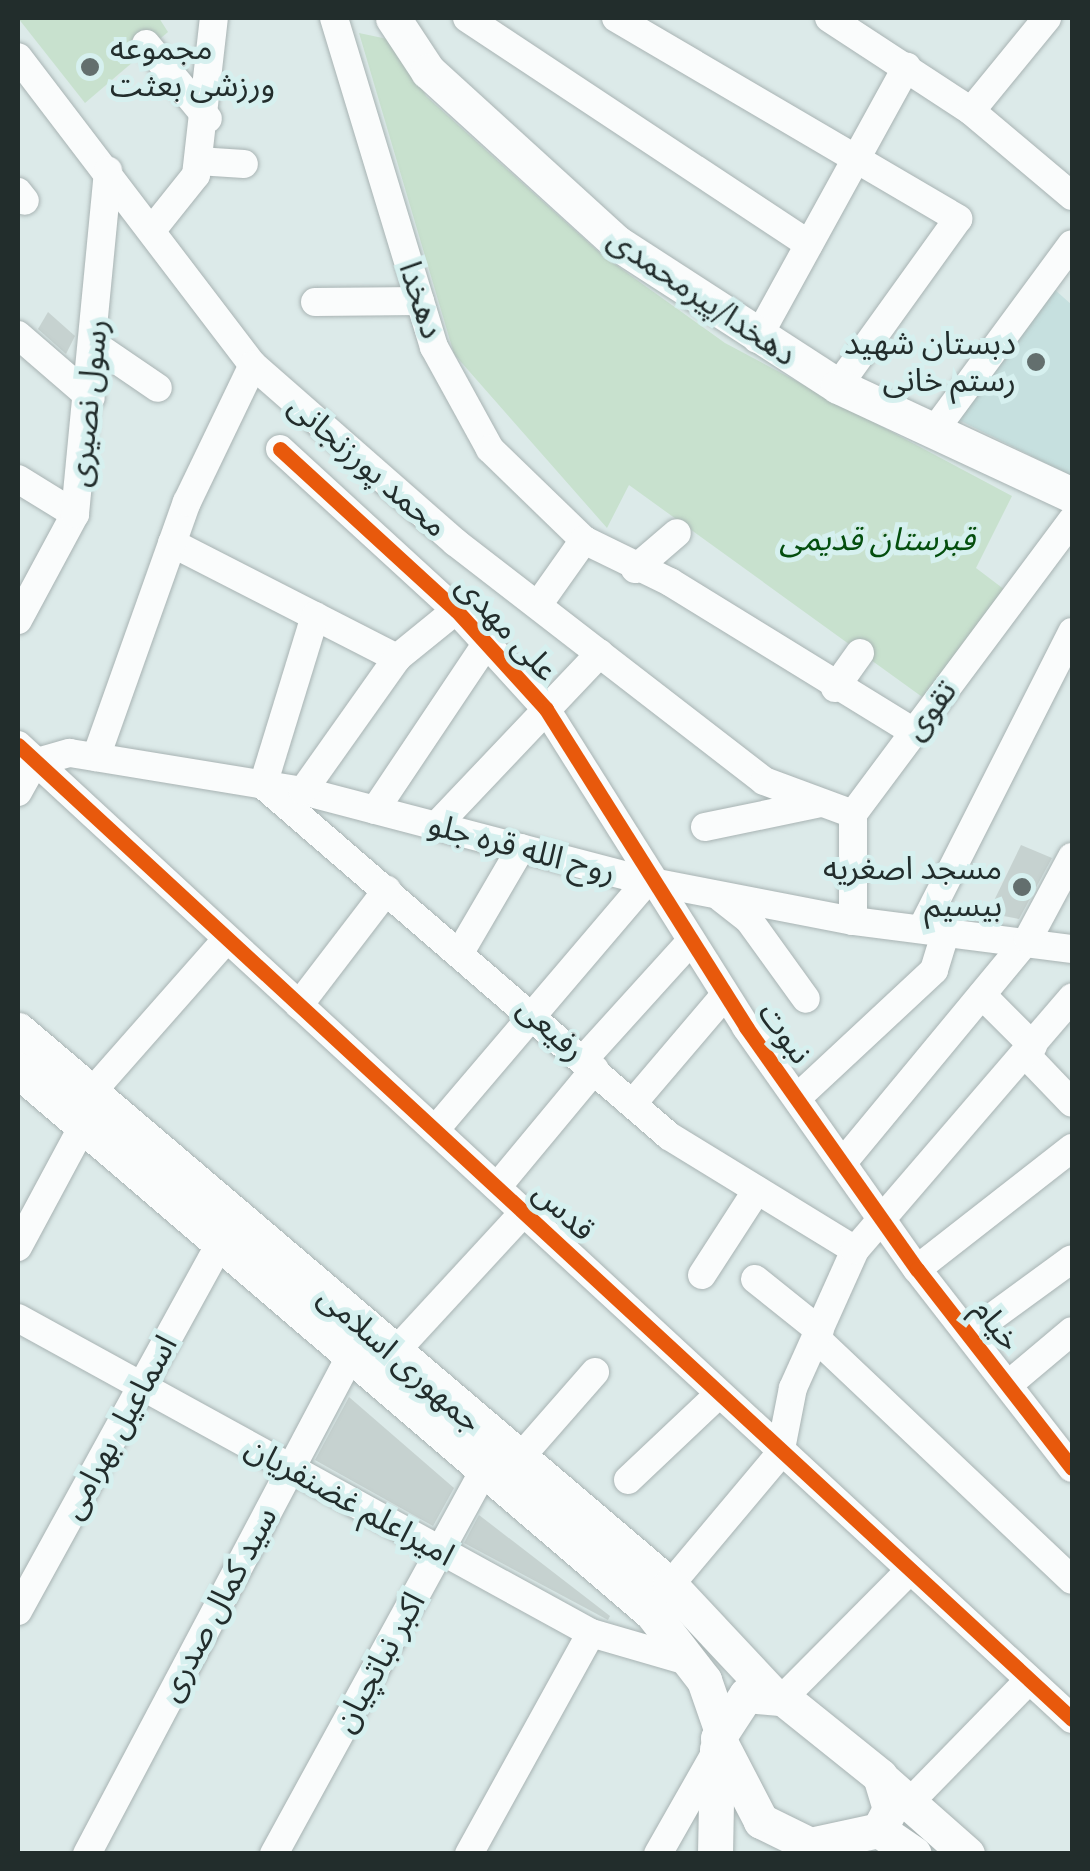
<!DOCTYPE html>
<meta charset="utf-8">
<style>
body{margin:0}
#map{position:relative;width:1090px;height:1871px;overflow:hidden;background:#dceae9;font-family:"Source Serif 4","Noto Sans Arabic",serif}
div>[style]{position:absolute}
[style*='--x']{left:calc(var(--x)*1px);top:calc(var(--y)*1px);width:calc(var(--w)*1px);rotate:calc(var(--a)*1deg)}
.built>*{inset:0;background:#c6e0df}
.green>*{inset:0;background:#c8e1ce}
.building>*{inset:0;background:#c6d2d0}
.roads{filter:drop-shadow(0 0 2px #a8b3b3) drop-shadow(0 0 2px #a8b3b3)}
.minor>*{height:28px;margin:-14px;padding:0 14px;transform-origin:14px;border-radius:14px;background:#fafcfc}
.major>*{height:35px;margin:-17.5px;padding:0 17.5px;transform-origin:17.5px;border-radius:17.5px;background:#fafcfc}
.cycleway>*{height:15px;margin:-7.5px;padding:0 7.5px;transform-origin:7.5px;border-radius:7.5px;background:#e8590c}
.dots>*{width:28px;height:28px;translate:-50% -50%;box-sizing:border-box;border:5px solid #d6f0ef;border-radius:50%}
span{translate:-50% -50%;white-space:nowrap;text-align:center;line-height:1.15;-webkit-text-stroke:10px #d6f0ef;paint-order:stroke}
.poi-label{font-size:32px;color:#222d2c}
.left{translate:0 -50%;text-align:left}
.right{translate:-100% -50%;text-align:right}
.street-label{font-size:32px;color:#222d2c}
.park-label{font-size:32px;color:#044e0e;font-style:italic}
.frame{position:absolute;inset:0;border:20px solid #222d2c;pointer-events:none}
</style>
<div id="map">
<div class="built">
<i style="clip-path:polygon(1054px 289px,1072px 305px,1072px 476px,957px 419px)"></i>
</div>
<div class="green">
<i style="clip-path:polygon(18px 18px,159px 18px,168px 32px,85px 103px)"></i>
<i style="clip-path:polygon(359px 33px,397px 41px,426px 96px,602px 255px,725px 343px,1012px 496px,976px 568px,1005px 590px,925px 699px,629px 485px,607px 528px,454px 354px)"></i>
</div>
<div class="building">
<i style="clip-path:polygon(48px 312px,75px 336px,66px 354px,38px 329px)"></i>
<i style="clip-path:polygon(1021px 845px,1052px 858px,1019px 919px,988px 913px)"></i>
<i style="clip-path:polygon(349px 1397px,454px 1488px,433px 1526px,315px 1460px)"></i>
<i style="clip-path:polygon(479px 1515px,610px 1616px,608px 1620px,464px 1543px)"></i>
</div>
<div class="roads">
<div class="minor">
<i style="--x:334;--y:18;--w:344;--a:73.1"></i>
<i style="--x:434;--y:347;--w:116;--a:61.2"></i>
<i style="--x:490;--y:449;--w:131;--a:44.1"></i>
<i style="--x:584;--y:540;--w:96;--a:26"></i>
<i style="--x:670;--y:582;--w:286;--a:31.6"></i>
<i style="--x:467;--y:18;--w:410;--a:33.5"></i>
<i style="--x:616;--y:18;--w:397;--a:30.4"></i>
<i style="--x:958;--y:219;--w:206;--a:125.7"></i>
<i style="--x:829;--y:18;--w:170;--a:33.2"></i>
<i style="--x:971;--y:111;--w:132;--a:40.1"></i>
<i style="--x:146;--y:44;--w:97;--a:50.4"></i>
<i style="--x:18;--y:57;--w:387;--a:52.7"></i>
<i style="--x:253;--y:365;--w:269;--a:41.2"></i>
<i style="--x:455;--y:542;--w:391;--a:37.7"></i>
<i style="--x:764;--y:781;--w:95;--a:20.3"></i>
<i style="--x:971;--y:111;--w:120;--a:-50.7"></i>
<i style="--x:198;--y:161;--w:46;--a:3.7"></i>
<i style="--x:18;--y:192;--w:11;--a:52"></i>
<i style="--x:152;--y:230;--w:70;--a:-51.3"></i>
<i style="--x:196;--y:175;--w:158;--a:-83.5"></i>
<i style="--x:315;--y:302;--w:105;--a:-0.5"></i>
<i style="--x:18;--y:335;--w:96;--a:40.8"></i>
<i style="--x:757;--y:339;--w:311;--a:-61.2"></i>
<i style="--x:95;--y:345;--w:76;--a:34.3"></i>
<i style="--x:934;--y:431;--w:232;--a:-53.6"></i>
<i style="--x:280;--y:449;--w:239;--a:42.5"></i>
<i style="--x:456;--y:610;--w:134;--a:47.7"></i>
<i style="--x:546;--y:709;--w:376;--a:57.8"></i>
<i style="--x:746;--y:1027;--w:296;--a:54.8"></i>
<i style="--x:917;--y:1269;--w:252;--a:52.1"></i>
<i style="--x:18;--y:479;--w:67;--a:31.6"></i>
<i style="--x:172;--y:543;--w:253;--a:27.1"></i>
<i style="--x:635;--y:569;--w:55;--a:-40.6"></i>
<i style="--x:538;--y:605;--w:80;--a:-54.7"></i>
<i style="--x:315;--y:616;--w:177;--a:107.1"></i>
<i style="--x:263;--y:785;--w:537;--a:40.84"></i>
<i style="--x:669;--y:1136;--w:218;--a:31.5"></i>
<i style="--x:18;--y:620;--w:120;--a:-61.7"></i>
<i style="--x:75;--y:514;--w:345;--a:-84.5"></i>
<i style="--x:835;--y:688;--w:43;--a:-54.5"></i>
<i style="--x:18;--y:745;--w:1435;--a:42.74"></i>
<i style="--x:96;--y:757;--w:271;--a:-70.4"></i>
<i style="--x:187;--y:502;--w:152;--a:-64.3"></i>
<i style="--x:34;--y:763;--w:37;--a:-16"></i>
<i style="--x:70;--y:753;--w:236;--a:9.3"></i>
<i style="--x:303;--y:791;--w:356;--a:14.7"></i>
<i style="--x:647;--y:881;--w:210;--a:11"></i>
<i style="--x:853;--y:921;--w:221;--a:7.3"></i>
<i style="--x:303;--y:791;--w:163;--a:-54.7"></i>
<i style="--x:397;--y:658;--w:76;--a:-39.1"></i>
<i style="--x:18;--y:792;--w:33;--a:-61"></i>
<i style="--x:375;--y:810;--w:200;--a:-56.2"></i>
<i style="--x:436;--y:826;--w:238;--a:-46.5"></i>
<i style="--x:705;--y:827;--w:118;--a:-11.7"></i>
<i style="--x:721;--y:898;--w:36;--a:38"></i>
<i style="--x:749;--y:920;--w:97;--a:54.2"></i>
<i style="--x:853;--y:921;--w:107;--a:-90"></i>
<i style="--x:853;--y:814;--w:367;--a:-53.3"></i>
<i style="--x:922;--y:928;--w:332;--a:-63.1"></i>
<i style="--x:462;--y:949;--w:117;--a:-59.7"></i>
<i style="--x:982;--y:995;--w:72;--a:45"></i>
<i style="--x:299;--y:1005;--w:145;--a:-52.6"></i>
<i style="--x:1026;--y:1055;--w:66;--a:46.2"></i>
<i style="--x:584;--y:1059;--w:156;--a:-47.8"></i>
<i style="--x:91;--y:1093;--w:205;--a:-48.6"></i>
<i style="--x:798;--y:1097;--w:186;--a:-43"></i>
<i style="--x:934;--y:970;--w:41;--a:-72.9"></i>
<i style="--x:633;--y:1103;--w:142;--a:-49.6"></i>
<i style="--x:435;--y:1130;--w:327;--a:-49.6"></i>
<i style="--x:845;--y:1160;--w:287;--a:-50.4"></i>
<i style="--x:1028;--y:939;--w:93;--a:-61.8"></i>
<i style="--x:497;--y:1187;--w:153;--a:-50.3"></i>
<i style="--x:18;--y:1247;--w:137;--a:-61.8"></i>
<i style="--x:917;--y:1269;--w:197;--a:-38"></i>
<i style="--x:702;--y:1275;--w:101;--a:-57.1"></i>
<i style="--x:755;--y:1279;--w:83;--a:38.7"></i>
<i style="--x:18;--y:1318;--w:654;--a:28.8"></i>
<i style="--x:591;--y:1633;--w:104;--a:16.2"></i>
<i style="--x:969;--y:1334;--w:127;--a:-36.1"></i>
<i style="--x:816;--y:1338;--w:352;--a:43.4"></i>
<i style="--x:394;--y:1353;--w:192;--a:-47.3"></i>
<i style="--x:1009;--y:1384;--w:82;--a:-40.1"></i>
<i style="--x:518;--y:1460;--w:117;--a:-48.8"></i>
<i style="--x:628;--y:1480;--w:124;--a:-43.4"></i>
<i style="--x:670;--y:1585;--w:171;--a:-50"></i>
<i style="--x:780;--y:1454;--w:67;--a:-78.9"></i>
<i style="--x:793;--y:1388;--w:151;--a:-65.8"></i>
<i style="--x:855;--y:1250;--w:333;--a:-49.3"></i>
<i style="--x:18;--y:1611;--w:420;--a:-61.2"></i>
<i style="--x:783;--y:1698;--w:180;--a:-45.2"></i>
<i style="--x:909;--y:1803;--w:172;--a:-45.7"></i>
<i style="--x:87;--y:1854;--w:565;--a:-62.12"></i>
<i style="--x:274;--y:1854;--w:438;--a:-61.3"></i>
<i style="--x:469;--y:1854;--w:252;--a:-61.1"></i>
<i style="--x:658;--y:1854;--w:120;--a:-60.4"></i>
</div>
<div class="major">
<i style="--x:393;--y:18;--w:64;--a:56.6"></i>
<i style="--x:428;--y:71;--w:256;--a:42.3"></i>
<i style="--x:617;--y:243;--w:263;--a:32.9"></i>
<i style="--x:838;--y:386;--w:258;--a:25"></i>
<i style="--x:18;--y:1030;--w:856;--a:40.41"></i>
<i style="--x:670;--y:1585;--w:152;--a:46.9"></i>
<i style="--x:18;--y:1070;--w:835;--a:40.58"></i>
<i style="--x:652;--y:1613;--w:85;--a:52.2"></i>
<i style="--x:704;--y:1680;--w:52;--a:70.9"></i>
<i style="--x:746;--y:1695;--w:37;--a:5"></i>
<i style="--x:783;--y:1698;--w:124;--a:38.8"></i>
<i style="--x:880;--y:1776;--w:34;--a:73"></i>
<i style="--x:890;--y:1809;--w:24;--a:118"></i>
<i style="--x:879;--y:1830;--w:71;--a:167.7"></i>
<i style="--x:810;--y:1845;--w:55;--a:-153.9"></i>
<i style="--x:761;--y:1821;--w:93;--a:-117.4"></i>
<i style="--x:718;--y:1738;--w:51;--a:-56.9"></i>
<i style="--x:881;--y:1778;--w:115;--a:41.5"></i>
<i style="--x:879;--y:1830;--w:42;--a:34.4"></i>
<i style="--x:715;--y:1854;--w:105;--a:-88.9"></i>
</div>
</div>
<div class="cycleway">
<i style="--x:280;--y:449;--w:239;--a:42.5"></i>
<i style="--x:456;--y:610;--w:134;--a:47.7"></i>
<i style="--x:546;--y:709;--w:376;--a:57.8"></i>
<i style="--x:746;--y:1027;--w:296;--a:54.8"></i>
<i style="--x:917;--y:1269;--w:252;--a:52.1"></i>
<i style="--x:18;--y:745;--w:1435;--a:42.74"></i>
</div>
<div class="dots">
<i style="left:90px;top:67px;background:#636f6e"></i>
<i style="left:1036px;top:362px;background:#636f6e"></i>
<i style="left:1022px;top:887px;background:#636f6e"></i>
</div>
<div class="poi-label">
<span class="left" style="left:110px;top:67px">مجموعه<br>ورزشی بعثت</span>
<span class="right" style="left:1016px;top:362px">دبستان شهید<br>رستم خانی</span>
<span class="right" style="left:1002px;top:887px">مسجد اصغریه<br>بیسیم</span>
</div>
<div class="street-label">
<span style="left:702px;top:297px;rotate:34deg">دهخدا/پیرمحمدی</span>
<span style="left:421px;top:300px;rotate:72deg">دهخدا</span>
<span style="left:88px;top:403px;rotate:-84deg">رسول نصیری</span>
<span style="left:368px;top:466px;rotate:41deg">محمد پورزنجانی</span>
<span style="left:507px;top:628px;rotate:47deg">علی مهدی</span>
<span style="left:930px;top:710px;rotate:-53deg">تقوی</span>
<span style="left:522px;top:848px;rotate:15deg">روح الله قره جلو</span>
<span style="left:551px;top:1029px;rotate:42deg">رفیعی</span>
<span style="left:785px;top:1033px;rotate:54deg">نبوت</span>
<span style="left:564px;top:1211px;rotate:43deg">قدس</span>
<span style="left:997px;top:1325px;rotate:52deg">خیام</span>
<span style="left:400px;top:1359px;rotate:41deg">جمهوری اسلامی</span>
<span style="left:119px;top:1427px;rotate:-61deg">اسماعیل بهرامی</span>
<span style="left:350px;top:1501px;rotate:29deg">امیراعلم غضنفریان</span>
<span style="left:218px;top:1604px;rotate:-62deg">سید کمال صدری</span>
<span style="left:379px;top:1662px;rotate:-61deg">اکبر نباتچیان</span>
</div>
<div class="park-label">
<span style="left:877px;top:539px">قبرستان قدیمى</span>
</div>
<div class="frame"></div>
</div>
